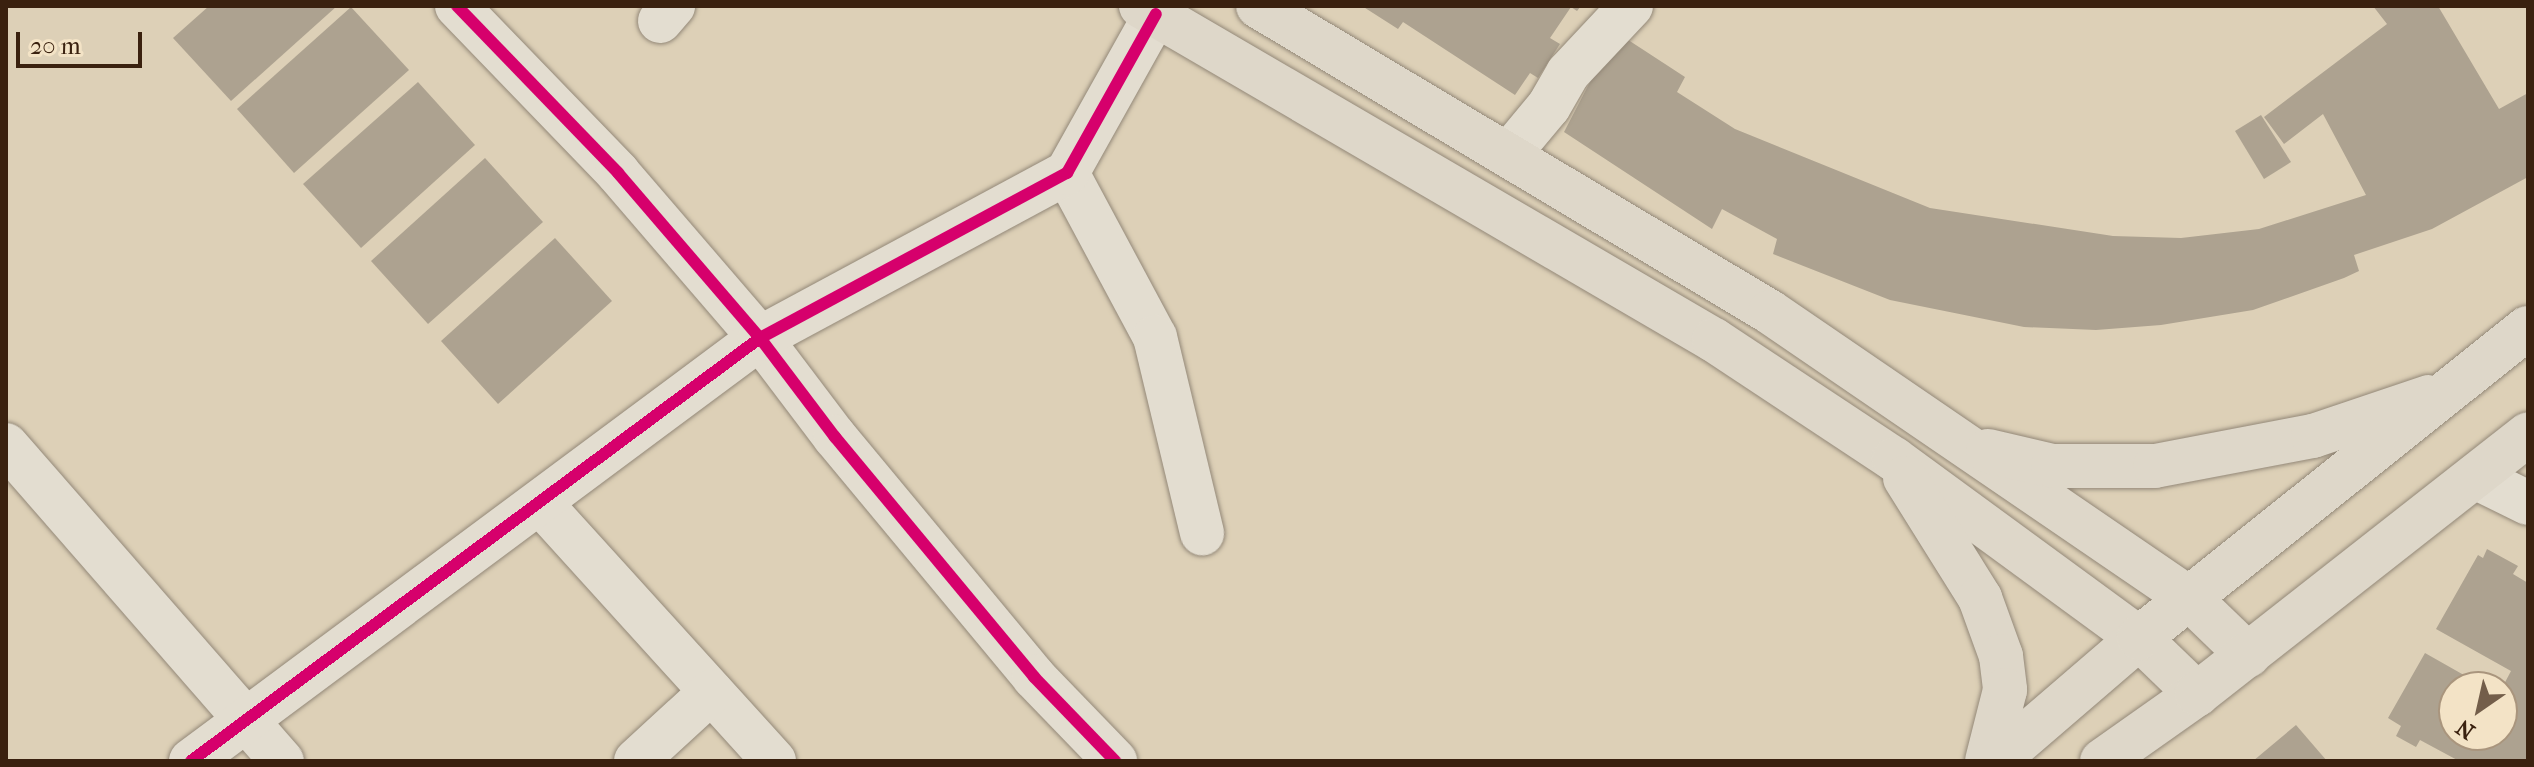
<!DOCTYPE html>
<style>
body{margin:0}
#map{position:relative;width:2534px;height:767px;overflow:hidden;background:#ddd0b7;font-family:"IM FELL French Canon",serif}
div>[style]{position:absolute}
[style*='--x']{left:calc(var(--x)*1px);top:calc(var(--y)*1px);width:calc(var(--w)*1px);rotate:calc(var(--a)*1deg)}
.building>*{inset:0;background:#ada290}
.roads{filter:drop-shadow(0 0 2px #938878) drop-shadow(0 0 2px #938878)}
.minor>*{height:44px;margin:-22px;padding:0 22px;transform-origin:22px;border-radius:22px;background:#e3ddd0}
.major>*{height:44px;margin:-22px;padding:0 22px;transform-origin:22px;border-radius:22px;background:#ded7c9}
.cycleway>*{height:12px;margin:-6px;padding:0 6px;transform-origin:6px;border-radius:6px;background:#d6006c}
span{translate:-50% -50%;white-space:nowrap;text-align:center;line-height:1.15;-webkit-text-stroke:6px #f3e3c6;paint-order:stroke}
.frame{position:absolute;inset:0;border:8px solid #3a210f;pointer-events:none}
.north{position:absolute;left:2438px;top:671px;width:80px;height:80px;box-sizing:border-box;background:#f3e3c6;border:2px solid #a9957d;border-radius:50%;rotate:214deg;font-size:22px;font-weight:700;line-height:32px;text-align:center;color:#3a210f}
.north::after{content:'';display:block;margin:auto;width:28px;height:36px;background:#735e4a;clip-path:polygon(50% 0,100% 100%,50% 72%,0 100%)}
.scale{position:absolute;left:16px;top:32px;width:126px;height:36px;box-sizing:border-box;border:4px solid #3a210f;border-top:0;padding-left:10px;font-size:24px;line-height:28px;white-space:nowrap;color:#3a210f;-webkit-text-stroke:6px #f3e3c6;paint-order:stroke}
</style>
<div id="map">
<div class="building">
<i style="clip-path:polygon(209px 6px,337px 6px,231px 101px,173px 38px)"></i>
<i style="clip-path:polygon(1362px 6px,1581px 6px,1577px 11px,1571px 7px,1550px 38px,1560px 44px,1538px 78px,1530px 73px,1515px 95px,1403px 22px,1398px 29px)"></i>
<i style="clip-path:polygon(2373px 6px,2438px 6px,2499px 109px,2528px 93px,2528px 177px,2432px 229px,2354px 255px,2359px 271px,2344px 278px,2253px 310px,2161px 325px,2096px 330px,2024px 327px,1890px 300px,1773px 254px,1777px 239px,1722px 209px,1712px 229px,1564px 132px,1616px 32px,1685px 77px,1677px 92px,1735px 129px,1930px 208px,2113px 236px,2181px 238px,2259px 229px,2366px 195px,2323px 114px,2284px 144px,2264px 117px,2387px 24px)"></i>
<i style="clip-path:polygon(351px 7px,409px 70px,294px 173px,237px 109px)"></i>
<i style="clip-path:polygon(418px 82px,475px 145px,361px 248px,303px 184px)"></i>
<i style="clip-path:polygon(2261px 115px,2291px 162px,2264px 179px,2235px 131px)"></i>
<i style="clip-path:polygon(485px 158px,543px 222px,428px 324px,371px 261px)"></i>
<i style="clip-path:polygon(555px 238px,612px 301px,498px 404px,441px 341px)"></i>
<i style="clip-path:polygon(2487px 549px,2518px 566px,2513px 574px,2528px 583px,2528px 761px,2459px 761px,2420px 740px,2416px 747px,2396px 736px,2401px 726px,2388px 718px,2425px 653px,2485px 687px,2454px 687px,2454px 735px,2502px 735px,2502px 688px,2511px 671px,2436px 629px,2478px 555px,2483px 558px)"></i>
<i style="clip-path:polygon(2296px 725px,2327px 761px,2253px 761px)"></i>
</div>
<div class="roads">
<div class="minor">
<i style="--x:457;--y:6;--w:232;--a:46"></i>
<i style="--x:618;--y:173;--w:218;--a:49.3"></i>
<i style="--x:760;--y:338;--w:124;--a:52.9"></i>
<i style="--x:835;--y:437;--w:312;--a:50.3"></i>
<i style="--x:1034;--y:677;--w:117;--a:46"></i>
<i style="--x:660;--y:21;--w:20;--a:-49"></i>
<i style="--x:1509;--y:154;--w:62;--a:-50.2"></i>
<i style="--x:1549;--y:106;--w:38;--a:-60"></i>
<i style="--x:1568;--y:73;--w:92;--a:-46.8"></i>
<i style="--x:1067;--y:173;--w:186;--a:61.8"></i>
<i style="--x:1155;--y:337;--w:202;--a:76.5"></i>
<i style="--x:6;--y:445;--w:420;--a:48.9"></i>
<i style="--x:2475;--y:477;--w:59;--a:26.1"></i>
<i style="--x:541;--y:504;--w:347;--a:47.8"></i>
<i style="--x:191;--y:761;--w:709;--a:-36.63"></i>
<i style="--x:760;--y:338;--w:349;--a:-28.3"></i>
<i style="--x:1067;--y:173;--w:182;--a:-60.8"></i>
<i style="--x:636;--y:761;--w:102;--a:-42.6"></i>
</div>
<div class="major">
<i style="--x:1141;--y:6;--w:663;--a:30.24"></i>
<i style="--x:1714;--y:340;--w:216;--a:33.5"></i>
<i style="--x:1894;--y:459;--w:303;--a:36.2"></i>
<i style="--x:2139;--y:638;--w:81;--a:44"></i>
<i style="--x:1258;--y:6;--w:596;--a:30.86"></i>
<i style="--x:1770;--y:312;--w:509;--a:34.35"></i>
<i style="--x:2190;--y:599;--w:81;--a:44"></i>
<i style="--x:1988;--y:451;--w:67;--a:13"></i>
<i style="--x:2053;--y:466;--w:102;--a:0"></i>
<i style="--x:2155;--y:466;--w:161;--a:-10.8"></i>
<i style="--x:2313;--y:436;--w:122;--a:-18.6"></i>
<i style="--x:1905;--y:478;--w:142;--a:58"></i>
<i style="--x:1980;--y:598;--w:62;--a:70.1"></i>
<i style="--x:2001;--y:656;--w:34;--a:83"></i>
<i style="--x:2005;--y:690;--w:73;--a:104.2"></i>
<i style="--x:1996;--y:761;--w:189;--a:-40.7"></i>
<i style="--x:2139;--y:638;--w:497;--a:-38.6"></i>
<i style="--x:2102;--y:761;--w:116;--a:-35.2"></i>
<i style="--x:2197;--y:694;--w:421;--a:-38.1"></i>
</div>
</div>
<div class="cycleway">
<i style="--x:457;--y:6;--w:232;--a:46"></i>
<i style="--x:618;--y:173;--w:218;--a:49.3"></i>
<i style="--x:760;--y:338;--w:124;--a:52.9"></i>
<i style="--x:835;--y:437;--w:312;--a:50.3"></i>
<i style="--x:1034;--y:677;--w:117;--a:46"></i>
<i style="--x:191;--y:761;--w:709;--a:-36.63"></i>
<i style="--x:760;--y:338;--w:349;--a:-28.3"></i>
<i style="--x:1067;--y:173;--w:182;--a:-60.8"></i>
</div>
<div class="frame"></div>
<div class="north">N</div>
<div class="scale">20 m</div>
</div>
